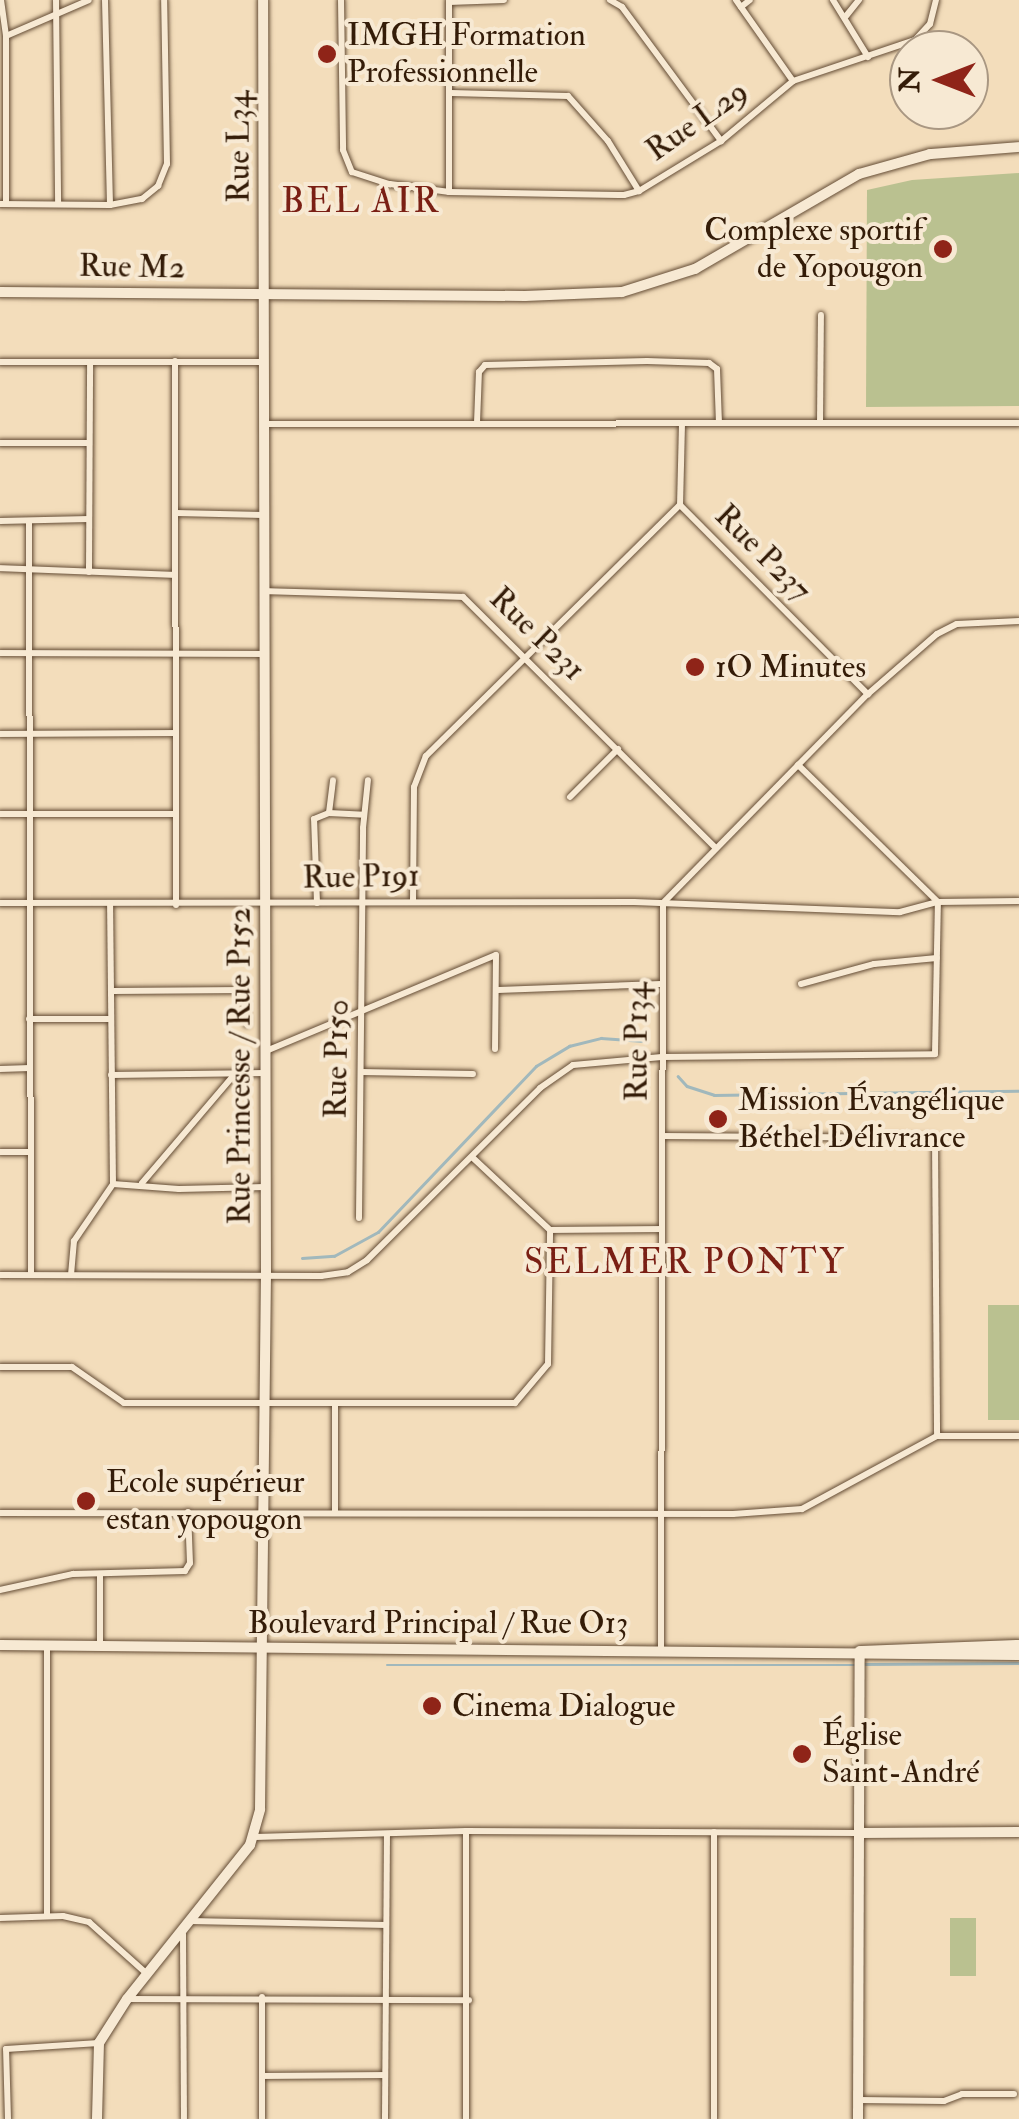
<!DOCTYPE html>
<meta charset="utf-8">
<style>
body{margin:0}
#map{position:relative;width:1019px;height:2119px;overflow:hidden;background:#f3ddbb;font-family:"IM FELL Double Pica",serif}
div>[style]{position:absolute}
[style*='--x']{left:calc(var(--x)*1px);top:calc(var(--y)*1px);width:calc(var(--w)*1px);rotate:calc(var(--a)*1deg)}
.green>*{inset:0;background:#bac190}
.stream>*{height:2.5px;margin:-1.25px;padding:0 1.25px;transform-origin:1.25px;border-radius:1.25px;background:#a1b8bc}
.roads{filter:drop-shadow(0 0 2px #644c35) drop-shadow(0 0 2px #644c35)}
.street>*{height:6px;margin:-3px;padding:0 3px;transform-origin:3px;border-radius:3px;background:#f7e9d3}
.secondary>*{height:10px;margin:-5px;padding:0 5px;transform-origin:5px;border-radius:5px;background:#f7e9d3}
.dots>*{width:28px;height:28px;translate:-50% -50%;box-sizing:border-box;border:5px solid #f7e9d3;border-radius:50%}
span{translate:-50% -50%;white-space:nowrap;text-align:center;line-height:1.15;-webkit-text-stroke:8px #f7e9d3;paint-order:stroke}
.poi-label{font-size:32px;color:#341c08}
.left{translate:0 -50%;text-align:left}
.right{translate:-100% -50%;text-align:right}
.street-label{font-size:32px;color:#341c08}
.neighbourhood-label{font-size:35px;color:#7a1f14;letter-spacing:2.5px}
.north{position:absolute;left:889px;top:30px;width:100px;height:100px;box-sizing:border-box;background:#f7e9d3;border:2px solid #a99782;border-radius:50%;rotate:270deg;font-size:28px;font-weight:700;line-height:40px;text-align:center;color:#341c08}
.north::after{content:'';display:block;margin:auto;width:35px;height:45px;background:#8f2418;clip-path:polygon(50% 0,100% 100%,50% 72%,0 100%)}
</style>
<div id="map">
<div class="green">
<i style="clip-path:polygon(1019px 173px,1019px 406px,866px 407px,867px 190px,912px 180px)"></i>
<i style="clip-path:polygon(988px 1305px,1019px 1305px,1019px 1420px,988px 1420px)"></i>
<i style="clip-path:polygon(950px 1918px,976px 1918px,976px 1976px,950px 1976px)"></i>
</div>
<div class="stream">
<i style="--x:678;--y:1076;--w:13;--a:48"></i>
<i style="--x:687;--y:1086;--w:28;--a:18"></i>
<i style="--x:714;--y:1095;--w:305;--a:-0.8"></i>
<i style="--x:302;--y:1258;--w:32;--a:-4"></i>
<i style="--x:334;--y:1256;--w:50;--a:-28.6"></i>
<i style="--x:378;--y:1232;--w:229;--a:-46.4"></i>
<i style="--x:536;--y:1066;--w:39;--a:-31"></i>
<i style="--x:569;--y:1046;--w:33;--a:-14"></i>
<i style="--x:601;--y:1038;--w:42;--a:4.1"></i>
<i style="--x:864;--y:1664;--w:155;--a:-0.4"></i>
<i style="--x:387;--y:1665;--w:469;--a:0"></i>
</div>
<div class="roads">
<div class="street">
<i style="--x:1;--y:0;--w:36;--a:82"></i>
<i style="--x:6;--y:36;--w:167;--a:90"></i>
<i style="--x:56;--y:0;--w:204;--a:89.4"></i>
<i style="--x:105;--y:0;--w:205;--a:88.6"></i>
<i style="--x:341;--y:0;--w:150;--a:89.2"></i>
<i style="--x:343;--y:150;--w:24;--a:68"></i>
<i style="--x:352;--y:172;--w:40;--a:18"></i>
<i style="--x:390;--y:184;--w:60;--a:7.7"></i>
<i style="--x:449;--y:192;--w:175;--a:1"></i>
<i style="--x:624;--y:195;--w:16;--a:-15"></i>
<i style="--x:639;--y:191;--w:96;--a:-31.4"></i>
<i style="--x:721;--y:141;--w:94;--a:-39.8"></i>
<i style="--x:793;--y:81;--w:129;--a:-18.6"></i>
<i style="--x:915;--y:40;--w:22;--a:-47"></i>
<i style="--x:930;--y:24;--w:25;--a:-76"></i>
<i style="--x:449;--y:0;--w:192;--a:90"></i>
<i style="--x:610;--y:0;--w:14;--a:30"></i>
<i style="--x:622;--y:7;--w:167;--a:53.5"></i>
<i style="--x:736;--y:0;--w:99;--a:54.9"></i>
<i style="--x:833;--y:0;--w:67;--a:58.4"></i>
<i style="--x:449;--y:2;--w:55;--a:-2.1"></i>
<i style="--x:741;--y:7;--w:11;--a:-38"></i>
<i style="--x:846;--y:16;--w:21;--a:-51"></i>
<i style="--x:6;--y:36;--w:90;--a:-23.4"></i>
<i style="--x:451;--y:93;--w:117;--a:1.5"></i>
<i style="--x:568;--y:96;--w:60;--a:48.4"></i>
<i style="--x:608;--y:141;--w:59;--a:58.2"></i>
<i style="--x:0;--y:204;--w:110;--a:0.5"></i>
<i style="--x:110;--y:205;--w:33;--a:-11"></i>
<i style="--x:142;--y:199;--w:21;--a:-39"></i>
<i style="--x:158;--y:186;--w:24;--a:-68"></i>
<i style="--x:167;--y:164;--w:164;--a:-91"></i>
<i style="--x:175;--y:361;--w:544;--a:89.89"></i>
<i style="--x:0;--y:362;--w:263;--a:0"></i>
<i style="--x:477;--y:423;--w:51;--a:-87.8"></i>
<i style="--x:479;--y:372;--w:9;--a:-49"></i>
<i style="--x:485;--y:365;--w:162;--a:-1.4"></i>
<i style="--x:647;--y:361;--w:62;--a:1.8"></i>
<i style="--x:709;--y:363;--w:10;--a:37"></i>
<i style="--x:717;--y:369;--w:54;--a:87.9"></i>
<i style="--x:820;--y:423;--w:108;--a:-89.5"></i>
<i style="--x:264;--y:424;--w:755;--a:-0.08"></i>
<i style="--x:682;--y:424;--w:81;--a:91.4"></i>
<i style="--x:680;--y:505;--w:267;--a:45.2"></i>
<i style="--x:0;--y:443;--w:88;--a:0"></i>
<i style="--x:176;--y:513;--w:87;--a:1.3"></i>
<i style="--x:0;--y:521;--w:89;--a:-1.3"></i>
<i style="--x:29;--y:522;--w:753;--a:89.85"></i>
<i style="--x:0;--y:568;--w:174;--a:2.3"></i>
<i style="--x:89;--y:572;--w:210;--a:-89.7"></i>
<i style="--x:264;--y:591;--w:199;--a:1.7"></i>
<i style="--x:463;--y:597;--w:356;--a:44.8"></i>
<i style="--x:0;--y:653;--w:263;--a:0.2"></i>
<i style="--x:0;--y:734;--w:175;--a:-0.3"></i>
<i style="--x:570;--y:797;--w:68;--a:-45"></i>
<i style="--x:329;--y:813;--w:33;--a:-83"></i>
<i style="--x:0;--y:814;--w:175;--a:0"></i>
<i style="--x:413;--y:901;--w:114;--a:-89.5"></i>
<i style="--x:414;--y:787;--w:33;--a:-69"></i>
<i style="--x:426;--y:756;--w:357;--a:-44.7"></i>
<i style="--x:0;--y:903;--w:634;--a:-0.09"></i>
<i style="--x:634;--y:902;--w:266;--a:2.2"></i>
<i style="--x:900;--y:912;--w:39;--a:-15"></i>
<i style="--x:938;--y:902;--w:81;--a:-0.7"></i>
<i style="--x:317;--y:903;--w:84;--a:-92"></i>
<i style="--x:314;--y:819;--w:16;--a:-22"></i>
<i style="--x:329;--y:813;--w:35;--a:3"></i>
<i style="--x:801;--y:984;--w:76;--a:-15.3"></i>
<i style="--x:874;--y:964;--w:63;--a:-5.4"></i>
<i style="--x:498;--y:990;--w:163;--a:-2.1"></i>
<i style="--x:112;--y:991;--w:132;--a:-0.4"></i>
<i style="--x:244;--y:990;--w:34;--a:85"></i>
<i style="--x:29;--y:1019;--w:82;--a:0"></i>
<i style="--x:266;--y:1051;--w:249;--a:-22.7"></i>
<i style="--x:496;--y:955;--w:94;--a:90.6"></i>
<i style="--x:0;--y:1069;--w:30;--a:-2"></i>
<i style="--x:361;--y:1072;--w:112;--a:1"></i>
<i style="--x:111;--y:1075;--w:154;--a:-0.7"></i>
<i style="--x:663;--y:1136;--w:272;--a:0.4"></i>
<i style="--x:935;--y:1138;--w:298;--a:89.6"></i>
<i style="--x:0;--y:1152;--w:29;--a:0"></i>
<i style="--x:142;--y:1183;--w:142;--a:-49.6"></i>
<i style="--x:113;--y:1184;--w:66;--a:4.3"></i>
<i style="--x:179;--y:1189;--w:86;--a:-1.3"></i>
<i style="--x:359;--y:1218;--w:390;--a:-89.4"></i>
<i style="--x:363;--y:828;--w:48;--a:-84.1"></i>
<i style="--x:550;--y:1230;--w:111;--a:-0.5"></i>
<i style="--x:0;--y:1275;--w:321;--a:0.2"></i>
<i style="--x:321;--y:1276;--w:27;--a:-8"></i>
<i style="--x:348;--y:1272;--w:22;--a:-32"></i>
<i style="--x:367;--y:1260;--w:244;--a:-44.8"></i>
<i style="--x:540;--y:1088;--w:40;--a:-34.9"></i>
<i style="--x:573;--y:1065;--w:89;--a:-5.1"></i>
<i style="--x:662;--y:1057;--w:273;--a:-0.6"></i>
<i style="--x:935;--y:1054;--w:152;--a:-88.9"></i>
<i style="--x:938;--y:902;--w:196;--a:-135.6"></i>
<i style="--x:71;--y:1275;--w:34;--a:-85"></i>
<i style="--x:74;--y:1241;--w:69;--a:-55.6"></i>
<i style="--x:113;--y:1184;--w:280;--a:-90.6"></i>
<i style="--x:0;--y:1367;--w:72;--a:0"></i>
<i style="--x:72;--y:1367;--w:63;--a:34.7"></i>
<i style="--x:124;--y:1403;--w:391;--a:0"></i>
<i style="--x:515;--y:1403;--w:51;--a:-49.8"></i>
<i style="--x:548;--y:1364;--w:134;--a:-89.1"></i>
<i style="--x:550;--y:1230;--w:105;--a:-136.9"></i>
<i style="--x:0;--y:1513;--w:733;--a:0.08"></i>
<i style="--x:733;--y:1514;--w:69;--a:-4.1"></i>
<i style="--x:802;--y:1509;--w:153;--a:-28.4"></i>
<i style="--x:937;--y:1436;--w:82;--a:0"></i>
<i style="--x:335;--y:1513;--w:108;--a:-90"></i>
<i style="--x:100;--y:1574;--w:72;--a:90"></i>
<i style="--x:0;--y:1590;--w:75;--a:-12.4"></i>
<i style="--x:73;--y:1574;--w:112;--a:-1.5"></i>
<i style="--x:185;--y:1571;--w:9;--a:-58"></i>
<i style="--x:190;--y:1563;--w:51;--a:-92.2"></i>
<i style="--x:47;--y:1647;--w:269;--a:90"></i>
<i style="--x:661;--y:1649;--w:746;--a:-89.85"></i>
<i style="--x:663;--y:903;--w:293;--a:-45.6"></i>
<i style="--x:868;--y:694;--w:91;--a:-41"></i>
<i style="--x:937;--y:634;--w:22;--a:-27"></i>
<i style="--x:957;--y:624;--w:62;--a:-2.8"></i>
<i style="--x:466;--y:1831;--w:288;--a:90"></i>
<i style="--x:255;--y:1837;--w:211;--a:-1.6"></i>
<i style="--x:466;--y:1831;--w:392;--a:0.3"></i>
<i style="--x:0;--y:1918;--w:63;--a:-1.8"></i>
<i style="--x:63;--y:1916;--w:27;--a:13"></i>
<i style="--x:89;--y:1922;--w:78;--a:41.9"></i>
<i style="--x:193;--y:1921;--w:191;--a:1.2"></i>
<i style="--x:183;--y:1934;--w:185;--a:89.7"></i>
<i style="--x:262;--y:1997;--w:122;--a:90"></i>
<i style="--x:129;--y:1999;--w:340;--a:0.2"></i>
<i style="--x:263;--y:2076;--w:122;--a:-0.5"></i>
<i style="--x:859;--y:2100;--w:85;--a:0.7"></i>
<i style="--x:944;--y:2101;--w:19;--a:-21"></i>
<i style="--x:962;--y:2094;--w:52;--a:0"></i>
<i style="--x:8;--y:2119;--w:70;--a:-91.6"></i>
<i style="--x:6;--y:2049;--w:93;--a:-3.7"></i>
<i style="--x:385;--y:2119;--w:284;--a:-89.6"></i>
<i style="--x:714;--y:2119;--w:287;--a:-90"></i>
</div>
<div class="secondary">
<i style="--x:0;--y:292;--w:525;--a:0.44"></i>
<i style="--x:525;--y:296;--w:97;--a:-2.4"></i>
<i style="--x:622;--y:292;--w:77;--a:-17.5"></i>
<i style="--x:695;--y:269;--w:190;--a:-30.1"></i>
<i style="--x:859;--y:174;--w:74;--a:-15.7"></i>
<i style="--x:930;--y:154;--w:89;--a:-4.5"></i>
<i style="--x:0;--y:1645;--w:1019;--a:0.56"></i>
<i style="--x:861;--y:1651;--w:158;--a:-2.2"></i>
<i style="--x:859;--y:1833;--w:160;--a:-0.4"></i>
<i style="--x:97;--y:2119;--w:76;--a:-88.5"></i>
<i style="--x:99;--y:2043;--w:52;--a:-57.5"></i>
<i style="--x:127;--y:1999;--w:197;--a:-51.4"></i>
<i style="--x:250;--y:1845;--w:37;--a:-74"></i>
<i style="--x:260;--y:1809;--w:533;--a:-89.36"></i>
<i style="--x:266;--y:1276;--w:1276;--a:-90.13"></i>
<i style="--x:858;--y:2119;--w:468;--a:-89.8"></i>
</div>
</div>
<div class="dots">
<i style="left:327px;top:54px;background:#8f2418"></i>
<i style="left:943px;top:249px;background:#8f2418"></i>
<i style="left:695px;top:667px;background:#8f2418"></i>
<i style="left:718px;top:1119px;background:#8f2418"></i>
<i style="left:86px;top:1501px;background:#8f2418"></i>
<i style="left:432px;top:1706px;background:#8f2418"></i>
<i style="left:802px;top:1754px;background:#8f2418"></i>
</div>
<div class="poi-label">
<span class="left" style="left:347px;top:54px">IMGH Formation<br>Professionnelle</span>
<span class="right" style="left:923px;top:249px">Complexe sportif<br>de Yopougon</span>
<span class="left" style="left:715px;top:667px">1O Minutes</span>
<span class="left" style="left:738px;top:1119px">Mission Évangélique<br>Béthel Délivrance</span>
<span class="left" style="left:106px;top:1501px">Ecole supérieur<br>estan yopougon</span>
<span class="left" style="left:452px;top:1706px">Cinema Dialogue</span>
<span class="left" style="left:822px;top:1754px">Église<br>Saint-André</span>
</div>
<div class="street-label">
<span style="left:697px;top:121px;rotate:-35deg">Rue L29</span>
<span style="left:239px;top:147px;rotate:-90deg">Rue L34</span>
<span style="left:132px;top:267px;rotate:1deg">Rue M2</span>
<span style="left:763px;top:553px;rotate:45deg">Rue P237</span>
<span style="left:537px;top:634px;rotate:44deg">Rue P231</span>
<span style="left:361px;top:877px;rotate:-1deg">Rue P191</span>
<span style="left:637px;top:1042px;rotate:-90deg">Rue P134</span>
<span style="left:337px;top:1059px;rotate:-89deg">Rue P150</span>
<span style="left:240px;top:1066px;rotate:-90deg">Rue Princesse / Rue P152</span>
<span style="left:438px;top:1623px">Boulevard Principal / Rue O13</span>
</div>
<div class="neighbourhood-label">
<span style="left:361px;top:201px">BEL AIR</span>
<span style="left:685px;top:1262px">SELMER PONTY</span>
</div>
<div class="north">N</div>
</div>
